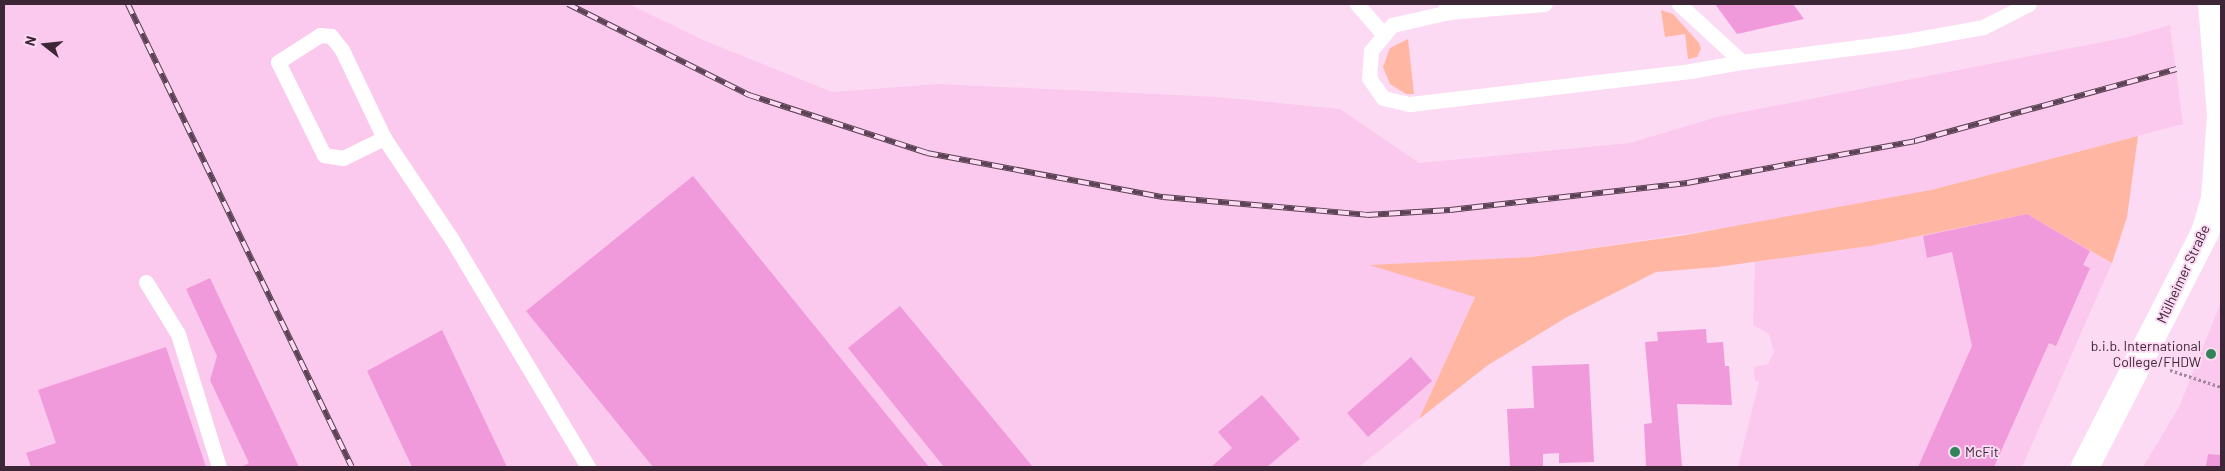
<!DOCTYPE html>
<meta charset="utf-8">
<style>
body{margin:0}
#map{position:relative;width:2225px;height:471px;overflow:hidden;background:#fddaf3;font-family:Barlow,sans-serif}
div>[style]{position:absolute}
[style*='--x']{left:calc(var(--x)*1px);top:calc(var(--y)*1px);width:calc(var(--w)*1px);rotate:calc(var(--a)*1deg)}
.built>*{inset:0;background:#fcc9ee}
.green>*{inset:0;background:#ffb6a2}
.building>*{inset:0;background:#f09adb}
.path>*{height:3px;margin-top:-1.5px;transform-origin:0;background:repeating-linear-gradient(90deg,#a4879c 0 2.5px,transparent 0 5px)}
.service>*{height:15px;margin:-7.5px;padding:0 7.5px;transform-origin:7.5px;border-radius:7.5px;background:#fff}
.secondary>*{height:28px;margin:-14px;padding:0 14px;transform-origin:14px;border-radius:14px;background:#fff}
.rail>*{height:5.5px;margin-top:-2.75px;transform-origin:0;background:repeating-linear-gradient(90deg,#fddaf3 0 11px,#5b4355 0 22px);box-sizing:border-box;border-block:1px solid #5b4355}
.dots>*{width:14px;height:14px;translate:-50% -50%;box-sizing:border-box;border:2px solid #fddaf3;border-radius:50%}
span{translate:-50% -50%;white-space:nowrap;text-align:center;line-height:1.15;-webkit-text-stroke:4px #fddaf3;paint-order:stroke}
.street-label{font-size:14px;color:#3d2737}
.poi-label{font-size:14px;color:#3d2737}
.right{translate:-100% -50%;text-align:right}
.left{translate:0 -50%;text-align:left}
.frame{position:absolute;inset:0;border:5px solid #3d2737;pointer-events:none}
.north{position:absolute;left:20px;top:20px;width:50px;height:50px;-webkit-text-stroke:4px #fddaf3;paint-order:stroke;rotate:286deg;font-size:14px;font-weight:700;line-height:20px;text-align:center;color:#3d2737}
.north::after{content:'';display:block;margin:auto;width:18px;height:22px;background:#3d2737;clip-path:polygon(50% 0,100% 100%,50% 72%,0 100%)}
</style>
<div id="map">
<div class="built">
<i style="clip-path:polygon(4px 4px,629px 4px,703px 40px,832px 92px,938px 84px,1218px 97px,1340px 109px,1419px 163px,1630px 143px,1717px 117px,2128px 37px,2170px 25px,2183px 124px,1931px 190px,1771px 221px,1532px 257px,1371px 265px,1475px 296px,1419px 419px,1359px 467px,4px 467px)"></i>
<i style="clip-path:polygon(2027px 214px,2112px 263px,2022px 467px,1738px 467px,1759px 382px,1755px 381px,1754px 367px,1768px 364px,1774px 352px,1769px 334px,1753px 325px,1755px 262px,1870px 246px)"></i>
<i style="clip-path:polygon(2221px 302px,2221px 467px,2143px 467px,2179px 407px)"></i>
</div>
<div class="green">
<i style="clip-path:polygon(1661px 10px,1673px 14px,1699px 43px,1701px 49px,1697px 57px,1688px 59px,1685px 34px,1665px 37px)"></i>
<i style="clip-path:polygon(1408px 39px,1414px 94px,1406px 94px,1390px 84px,1383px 67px,1390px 48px)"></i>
<i style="clip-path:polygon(2138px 136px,2127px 217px,2112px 263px,2027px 214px,1870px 246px,1717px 267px,1656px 272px,1567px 317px,1488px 365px,1419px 419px,1475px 297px,1369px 265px,1532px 257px,1686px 235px,1931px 190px)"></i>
</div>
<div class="building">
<i style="clip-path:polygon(1715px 4px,1793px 4px,1804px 19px,1737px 34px)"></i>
<i style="clip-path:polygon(693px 176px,929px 467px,653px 467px,526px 311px)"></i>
<i style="clip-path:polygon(2027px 214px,2090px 251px,2083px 265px,2090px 268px,2056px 346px,2049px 343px,1994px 467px,1918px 467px,1972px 346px,1952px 252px,1927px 258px,1923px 236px)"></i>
<i style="clip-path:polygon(210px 278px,299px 467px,241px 467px,249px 463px,210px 380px,217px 356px,186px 289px)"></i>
<i style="clip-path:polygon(900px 306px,1033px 467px,944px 467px,848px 348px)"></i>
<i style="clip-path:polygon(1706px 329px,1707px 343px,1723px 342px,1725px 366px,1729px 366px,1732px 405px,1677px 404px,1682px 467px,1646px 467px,1644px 424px,1652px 423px,1645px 342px,1658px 341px,1657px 332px)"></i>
<i style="clip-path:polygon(442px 330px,507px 467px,412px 467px,367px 371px)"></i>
<i style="clip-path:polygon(166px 347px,206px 467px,31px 467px,26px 453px,56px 443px,38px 390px)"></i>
<i style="clip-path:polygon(1411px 357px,1432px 381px,1368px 437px,1347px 413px)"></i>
<i style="clip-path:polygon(1589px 364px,1594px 462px,1559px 463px,1559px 453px,1543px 454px,1543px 467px,1510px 467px,1507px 409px,1534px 408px,1532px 366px)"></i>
<i style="clip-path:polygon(1262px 395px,1300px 439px,1267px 467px,1211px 467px,1232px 448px,1218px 432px)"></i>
<i style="clip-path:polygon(2208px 454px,2221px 455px,2221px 467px,2206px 467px)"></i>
</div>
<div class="path">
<i style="--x:2170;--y:370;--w:54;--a:18.4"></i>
</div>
<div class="service">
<i style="--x:1357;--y:4;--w:41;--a:48.9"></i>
<i style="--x:1446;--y:4;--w:9;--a:69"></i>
<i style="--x:1449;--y:12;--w:96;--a:-4.8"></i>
<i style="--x:1679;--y:4;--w:86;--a:42.6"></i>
<i style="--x:1742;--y:62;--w:165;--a:-7.3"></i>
<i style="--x:1906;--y:41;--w:78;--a:-10.3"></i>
<i style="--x:1983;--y:27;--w:51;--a:-26.6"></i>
<i style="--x:1449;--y:12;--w:58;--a:167.2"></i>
<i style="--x:1392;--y:25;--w:33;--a:129"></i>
<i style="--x:1371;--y:51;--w:27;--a:94"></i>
<i style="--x:1369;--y:78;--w:24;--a:55"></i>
<i style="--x:1383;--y:98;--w:28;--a:13"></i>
<i style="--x:1410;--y:104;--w:282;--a:-6.7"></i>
<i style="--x:1690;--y:71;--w:53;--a:-9.8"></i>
<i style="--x:384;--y:138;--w:98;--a:-115.5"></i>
<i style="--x:342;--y:50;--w:18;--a:-128"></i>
<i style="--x:331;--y:36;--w:11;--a:-175"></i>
<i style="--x:320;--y:35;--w:50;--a:147.3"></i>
<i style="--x:278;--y:62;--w:104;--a:63.7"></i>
<i style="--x:324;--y:155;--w:19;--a:9"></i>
<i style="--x:343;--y:158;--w:46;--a:-26"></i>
<i style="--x:384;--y:138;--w:120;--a:56.2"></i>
<i style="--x:451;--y:238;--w:267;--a:59.1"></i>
<i style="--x:146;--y:282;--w:61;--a:58.4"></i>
<i style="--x:178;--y:334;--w:139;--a:72.9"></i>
</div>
<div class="secondary">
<i style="--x:2085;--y:467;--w:263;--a:-62.9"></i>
<i style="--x:2205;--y:233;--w:35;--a:-74"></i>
<i style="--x:2215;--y:199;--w:84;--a:-85.9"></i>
<i style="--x:2221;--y:115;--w:111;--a:-94.6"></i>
</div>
<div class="rail">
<i style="--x:128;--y:4;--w:514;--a:64.18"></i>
<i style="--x:568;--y:4;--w:203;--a:26.7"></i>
<i style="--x:749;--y:95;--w:187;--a:18"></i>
<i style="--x:927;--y:153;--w:240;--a:10.6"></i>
<i style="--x:1163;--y:197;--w:205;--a:5"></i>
<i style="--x:1367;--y:215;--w:83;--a:-3.4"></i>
<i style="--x:1450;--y:210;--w:239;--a:-6.5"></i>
<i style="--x:1687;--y:183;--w:232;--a:-10.4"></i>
<i style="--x:1915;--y:141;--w:271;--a:-15.4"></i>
</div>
<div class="dots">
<i style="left:2211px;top:354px;background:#308457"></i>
<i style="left:1955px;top:452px;background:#308457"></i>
</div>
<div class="street-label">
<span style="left:2183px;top:274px;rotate:-65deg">Mülheimer Straße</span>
</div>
<div class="poi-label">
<span class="right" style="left:2201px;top:354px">b.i.b. International<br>College/FHDW</span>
<span class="left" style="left:1965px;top:452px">McFit</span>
</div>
<div class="frame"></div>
<div class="north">N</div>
</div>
